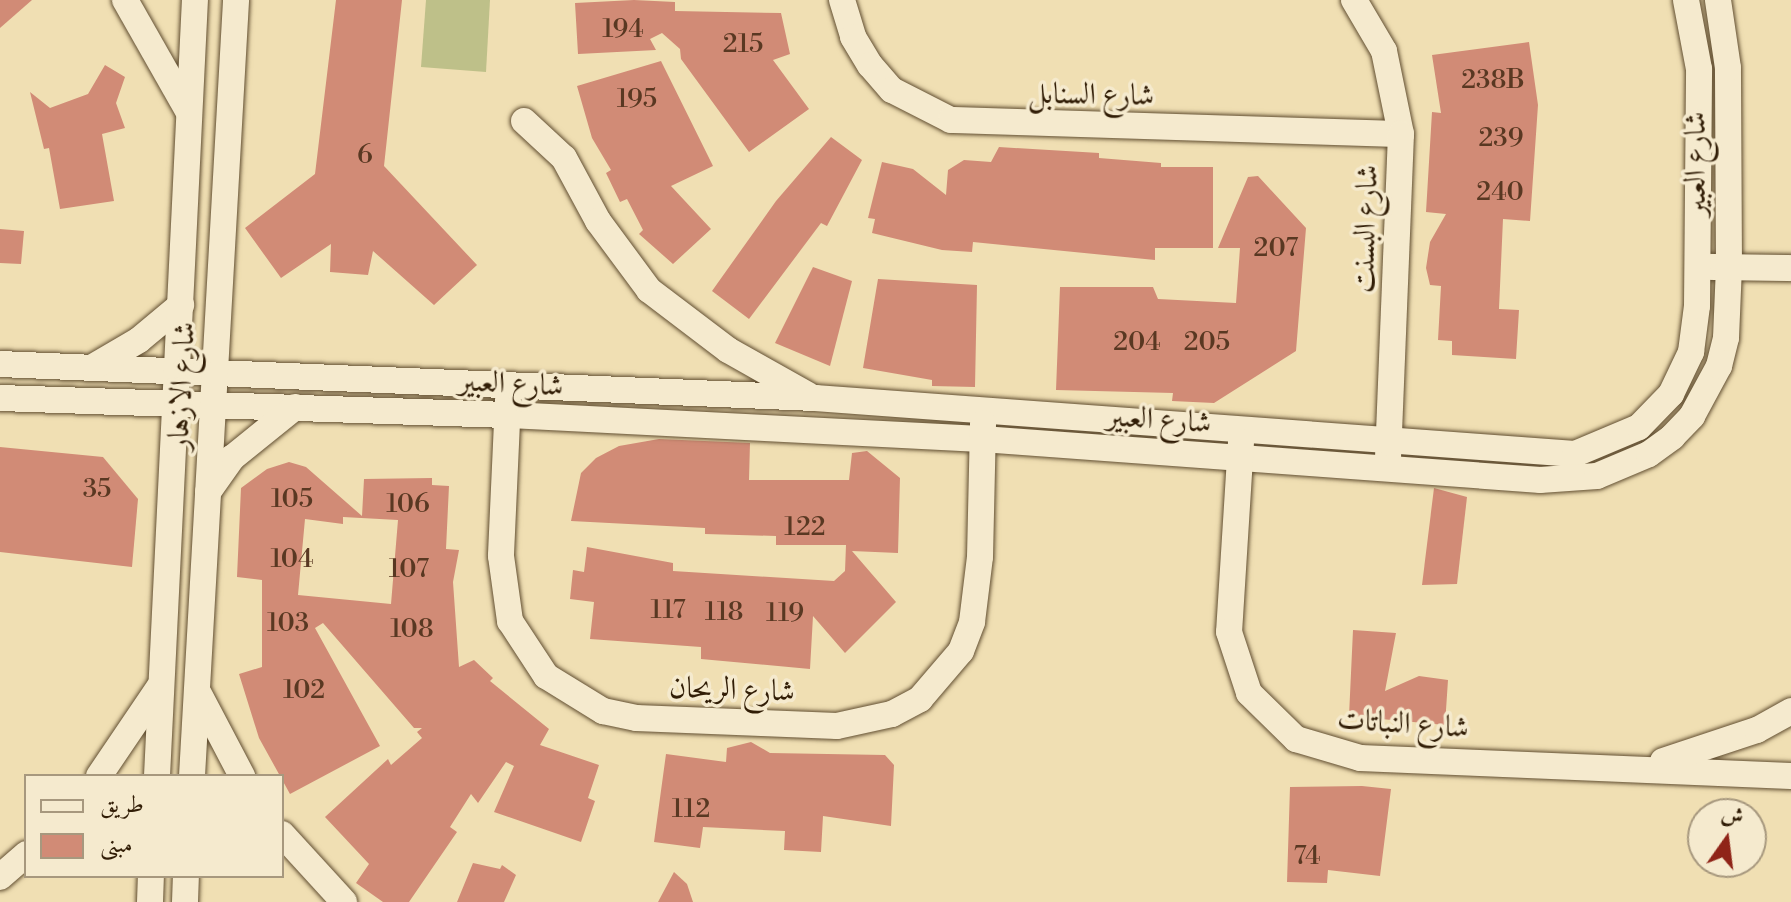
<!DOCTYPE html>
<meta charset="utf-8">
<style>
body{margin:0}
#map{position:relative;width:1791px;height:902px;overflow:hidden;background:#f0dfb3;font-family:"Libre Bodoni",Amiri,serif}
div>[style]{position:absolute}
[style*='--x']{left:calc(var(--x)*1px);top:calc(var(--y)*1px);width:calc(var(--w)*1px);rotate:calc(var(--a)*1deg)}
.green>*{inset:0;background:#bec089}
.building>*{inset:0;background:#d18b76}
.roads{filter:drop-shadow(0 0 2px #614e31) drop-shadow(0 0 2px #614e31)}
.minor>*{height:26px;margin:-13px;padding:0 13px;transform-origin:13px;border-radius:13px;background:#f5eace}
span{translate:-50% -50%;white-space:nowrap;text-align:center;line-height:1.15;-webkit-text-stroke:7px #f5eace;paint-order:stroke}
.number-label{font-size:26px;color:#593822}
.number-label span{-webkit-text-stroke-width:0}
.street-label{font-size:30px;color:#311d06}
.legend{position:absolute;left:24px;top:774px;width:260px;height:104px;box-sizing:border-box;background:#f5eace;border:2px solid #a7987e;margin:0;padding:10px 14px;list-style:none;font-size:24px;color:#311d06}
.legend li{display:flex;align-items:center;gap:16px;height:40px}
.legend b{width:40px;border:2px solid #a7987e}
.north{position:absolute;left:1687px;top:798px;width:80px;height:80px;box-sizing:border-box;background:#f5eace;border:2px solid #a7987e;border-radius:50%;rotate:14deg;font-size:22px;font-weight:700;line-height:32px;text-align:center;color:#311d06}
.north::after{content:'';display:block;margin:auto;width:28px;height:36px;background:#8f2418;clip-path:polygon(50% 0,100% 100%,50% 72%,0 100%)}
</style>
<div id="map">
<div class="green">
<i style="clip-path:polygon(426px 0,490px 0,486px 72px,421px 67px)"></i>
</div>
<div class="building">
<i style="clip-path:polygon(0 0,32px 0,0 28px)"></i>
<i style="clip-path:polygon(336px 0,402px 0,384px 166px,477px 265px,434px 305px,373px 251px,368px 275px,330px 272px,331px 244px,281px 278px,245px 228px,315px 174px)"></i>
<i style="clip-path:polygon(634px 0,675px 2px,675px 11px,781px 13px,790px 54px,773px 60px,809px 109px,749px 152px,681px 59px,680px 49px,662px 33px,650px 39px,656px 50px,578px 54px,575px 3px)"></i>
<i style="clip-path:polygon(1529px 42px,1538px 105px,1530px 221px,1503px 219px,1499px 309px,1519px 310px,1516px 359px,1452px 355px,1452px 341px,1438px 340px,1441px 286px,1430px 285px,1426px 268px,1430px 242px,1446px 214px,1426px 212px,1432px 112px,1441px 113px,1432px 55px)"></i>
<i style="clip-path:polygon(661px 61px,713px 166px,671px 186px,711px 229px,673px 264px,639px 234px,643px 230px,627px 199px,620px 202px,606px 173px,611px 170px,592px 138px,577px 86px)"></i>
<i style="clip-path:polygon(105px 65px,125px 77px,116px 103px,125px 128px,102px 134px,114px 201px,60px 209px,49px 148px,44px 149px,30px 92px,50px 108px,88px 94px)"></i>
<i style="clip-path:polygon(831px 137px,862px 160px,827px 226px,821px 223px,749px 319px,712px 291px,776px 201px)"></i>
<i style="clip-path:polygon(999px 147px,1099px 153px,1099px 158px,1161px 163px,1161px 167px,1213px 167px,1213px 248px,1155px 248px,1155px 260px,973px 242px,972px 252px,942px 250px,872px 233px,875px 219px,868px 218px,882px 162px,913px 169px,946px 195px,948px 170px,964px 160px,991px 162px)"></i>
<i style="clip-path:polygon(1258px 176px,1306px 228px,1296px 351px,1214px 403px,1172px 401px,1173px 393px,1056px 390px,1060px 287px,1153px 287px,1158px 299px,1236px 303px,1240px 248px,1218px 248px,1248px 177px)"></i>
<i style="clip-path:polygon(0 229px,24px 231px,21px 264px,0 263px)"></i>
<i style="clip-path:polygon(813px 267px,852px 281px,830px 366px,775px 343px)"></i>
<i style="clip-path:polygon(878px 279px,977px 285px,975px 387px,932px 386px,932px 380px,863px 368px)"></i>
<i style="clip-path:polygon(659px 439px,750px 443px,749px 480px,849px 480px,852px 453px,867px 451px,900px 478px,898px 553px,852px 551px,896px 602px,845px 653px,813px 616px,810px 669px,701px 659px,701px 647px,590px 639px,594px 602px,570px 599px,573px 570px,584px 572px,587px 547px,673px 563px,673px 571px,834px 581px,845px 571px,846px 545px,776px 545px,776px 536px,705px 534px,705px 528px,571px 521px,581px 473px,596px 458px,619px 446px)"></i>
<i style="clip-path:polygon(0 447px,103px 457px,138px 499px,132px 567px,0 552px)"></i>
<i style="clip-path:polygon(evenodd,289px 462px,306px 467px,362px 516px,364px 479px,432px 478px,432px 485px,449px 486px,446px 549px,459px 550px,453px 582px,459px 667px,474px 660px,493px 678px,490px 681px,549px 729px,540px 745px,599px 765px,588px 798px,595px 801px,581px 842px,494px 812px,514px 766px,506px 762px,478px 803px,471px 794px,450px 827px,457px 832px,409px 902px,383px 902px,356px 883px,369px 864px,325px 817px,388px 759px,391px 765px,422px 738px,417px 732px,422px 728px,414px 728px,323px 623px,315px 628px,380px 746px,290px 794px,259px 738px,239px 674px,262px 667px,262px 580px,237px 577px,241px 488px,267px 469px,289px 462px,343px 517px,398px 520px,391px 604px,298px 595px,305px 519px,343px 524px,343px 517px)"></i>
<i style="clip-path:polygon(1434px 488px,1467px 497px,1457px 584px,1422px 585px)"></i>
<i style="clip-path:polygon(1353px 630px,1396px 633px,1385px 691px,1419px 676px,1448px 680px,1445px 725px,1349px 716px)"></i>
<i style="clip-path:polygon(751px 742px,770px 753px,885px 755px,894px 765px,891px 826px,823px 816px,821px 852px,784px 850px,785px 831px,703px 827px,700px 848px,654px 842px,666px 754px,726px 762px,727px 748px)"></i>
<i style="clip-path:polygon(1362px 786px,1391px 789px,1380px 876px,1328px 870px,1327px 883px,1287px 882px,1290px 787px)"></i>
<i style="clip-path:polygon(473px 863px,500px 869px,502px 865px,516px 875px,504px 902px,457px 902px)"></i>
<i style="clip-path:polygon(674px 872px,687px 884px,693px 902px,658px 902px)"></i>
</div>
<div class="roads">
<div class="minor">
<i style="--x:125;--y:0;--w:128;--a:60.4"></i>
<i style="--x:842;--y:0;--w:39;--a:73"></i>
<i style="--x:853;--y:37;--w:33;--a:59"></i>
<i style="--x:870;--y:65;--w:33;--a:49"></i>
<i style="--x:892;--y:90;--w:66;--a:27"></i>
<i style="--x:951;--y:120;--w:450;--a:1.8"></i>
<i style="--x:1354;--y:0;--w:59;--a:59.5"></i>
<i style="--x:1384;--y:51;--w:85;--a:78.4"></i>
<i style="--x:1401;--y:134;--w:324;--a:92.3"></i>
<i style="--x:524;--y:121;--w:54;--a:42.8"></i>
<i style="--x:564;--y:158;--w:72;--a:61.6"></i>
<i style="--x:598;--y:221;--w:86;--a:53.5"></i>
<i style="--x:649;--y:290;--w:99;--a:37.2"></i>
<i style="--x:728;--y:350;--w:92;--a:29.4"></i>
<i style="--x:1711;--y:267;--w:80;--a:0.7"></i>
<i style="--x:0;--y:364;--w:816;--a:2.39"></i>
<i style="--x:815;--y:398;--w:762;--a:4.21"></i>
<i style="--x:1575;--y:454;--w:69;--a:-22.9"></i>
<i style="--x:1639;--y:427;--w:46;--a:-45.9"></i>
<i style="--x:1671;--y:394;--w:47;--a:-64.5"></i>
<i style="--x:1691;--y:352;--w:46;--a:-82.6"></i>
<i style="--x:1697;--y:306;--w:237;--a:-89.5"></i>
<i style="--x:1699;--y:69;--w:70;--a:-100.7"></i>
<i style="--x:93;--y:367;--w:53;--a:-30.4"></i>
<i style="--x:139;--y:340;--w:55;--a:-39.8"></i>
<i style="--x:0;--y:398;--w:508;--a:1.92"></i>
<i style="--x:508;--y:415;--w:475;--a:2.9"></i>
<i style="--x:982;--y:439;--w:560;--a:4.2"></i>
<i style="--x:1540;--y:480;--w:57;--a:-4"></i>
<i style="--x:1597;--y:476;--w:56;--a:-22.9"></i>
<i style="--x:1649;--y:454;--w:29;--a:-36"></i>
<i style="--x:1672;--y:437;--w:29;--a:-46"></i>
<i style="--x:1692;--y:416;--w:57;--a:-61.6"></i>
<i style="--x:1719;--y:366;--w:29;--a:-76"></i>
<i style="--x:1726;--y:338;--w:71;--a:-87.6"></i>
<i style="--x:1729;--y:267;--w:199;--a:-90.3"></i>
<i style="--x:1728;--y:68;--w:69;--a:-98.4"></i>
<i style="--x:508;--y:400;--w:156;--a:92.6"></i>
<i style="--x:501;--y:556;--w:66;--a:82.1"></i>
<i style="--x:510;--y:621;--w:66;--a:56.8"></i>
<i style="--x:546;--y:676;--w:67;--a:31.6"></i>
<i style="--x:603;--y:711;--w:34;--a:12"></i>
<i style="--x:636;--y:718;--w:201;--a:2.3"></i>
<i style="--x:837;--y:726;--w:56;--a:-12.3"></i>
<i style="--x:892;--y:714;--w:32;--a:-28"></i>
<i style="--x:920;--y:699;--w:63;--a:-49.5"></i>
<i style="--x:961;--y:651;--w:31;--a:-69"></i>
<i style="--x:972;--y:622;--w:65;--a:-83"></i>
<i style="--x:980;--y:557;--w:134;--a:-88.7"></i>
<i style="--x:1241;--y:442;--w:190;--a:93.6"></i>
<i style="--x:1229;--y:632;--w:64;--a:71.8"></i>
<i style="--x:1249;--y:693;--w:66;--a:44.4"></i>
<i style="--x:1296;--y:739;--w:67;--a:16.5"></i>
<i style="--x:1360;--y:758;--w:431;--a:2.4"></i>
<i style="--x:208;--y:492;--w:42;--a:-54.8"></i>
<i style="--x:232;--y:458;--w:81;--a:-39"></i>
<i style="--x:199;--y:694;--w:93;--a:62.3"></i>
<i style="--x:1663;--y:761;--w:99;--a:-18.3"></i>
<i style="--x:1757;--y:730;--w:39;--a:-29"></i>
<i style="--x:99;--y:776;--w:109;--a:-55.9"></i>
<i style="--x:157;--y:776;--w:777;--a:-87.2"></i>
<i style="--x:192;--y:776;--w:777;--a:-86.75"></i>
<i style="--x:282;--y:834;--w:92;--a:47.6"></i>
<i style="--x:0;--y:877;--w:35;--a:-41"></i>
<i style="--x:150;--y:902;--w:26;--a:-88"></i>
<i style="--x:185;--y:902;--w:26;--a:-88"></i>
</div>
</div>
<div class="number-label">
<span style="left:623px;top:30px">194</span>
<span style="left:743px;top:45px">215</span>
<span style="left:1493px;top:81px">238B</span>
<span style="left:637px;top:100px">195</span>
<span style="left:1501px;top:139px">239</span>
<span style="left:365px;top:156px">6</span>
<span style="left:1500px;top:193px">240</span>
<span style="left:1276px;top:249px">207</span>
<span style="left:1137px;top:343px">204</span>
<span style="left:1207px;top:343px">205</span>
<span style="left:97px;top:490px">35</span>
<span style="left:292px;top:500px">105</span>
<span style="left:408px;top:505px">106</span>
<span style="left:805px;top:528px">122</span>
<span style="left:292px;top:560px">104</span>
<span style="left:409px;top:570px">107</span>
<span style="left:668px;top:611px">117</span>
<span style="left:724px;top:613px">118</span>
<span style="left:785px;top:614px">119</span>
<span style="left:288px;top:624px">103</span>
<span style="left:412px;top:630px">108</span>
<span style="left:304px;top:691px">102</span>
<span style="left:691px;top:810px">112</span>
<span style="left:1307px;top:857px">74</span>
</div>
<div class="street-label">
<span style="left:1091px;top:95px;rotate:1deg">شارع السنابل</span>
<span style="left:1696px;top:164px;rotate:-90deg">شارع العبير</span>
<span style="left:1366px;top:229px;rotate:-88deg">شارع البسنت</span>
<span style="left:511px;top:384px;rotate:3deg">شارع العبير</span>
<span style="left:182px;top:386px;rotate:-87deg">شارع الازهار</span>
<span style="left:1159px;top:420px;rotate:4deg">شارع العبير</span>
<span style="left:732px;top:690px;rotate:2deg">شارع الريحان</span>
<span style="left:1403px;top:724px;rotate:4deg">شارع النباتات</span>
</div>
<ul class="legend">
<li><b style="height:10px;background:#f5eace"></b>طريق</li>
<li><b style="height:22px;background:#d18b76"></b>مبنى</li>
</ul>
<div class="north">ش</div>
</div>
